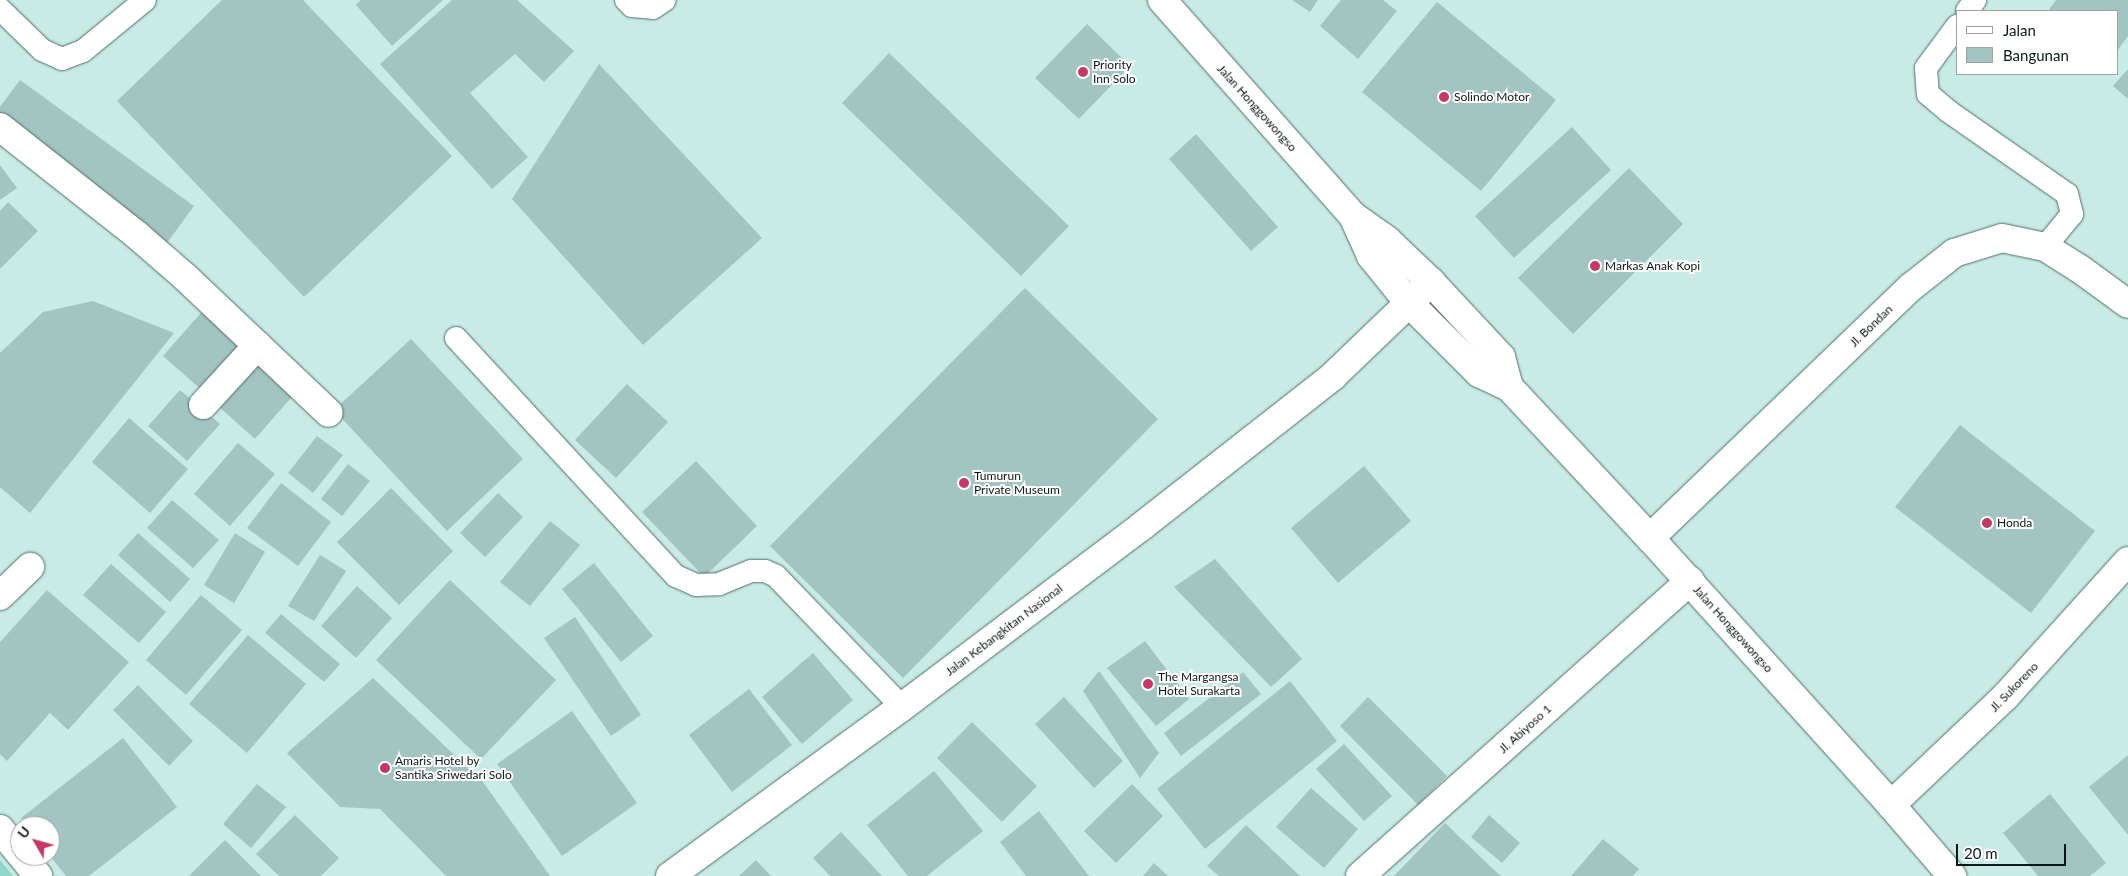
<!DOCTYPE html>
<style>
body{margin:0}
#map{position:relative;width:2128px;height:876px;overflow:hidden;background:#c8ebe6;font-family:Lato,sans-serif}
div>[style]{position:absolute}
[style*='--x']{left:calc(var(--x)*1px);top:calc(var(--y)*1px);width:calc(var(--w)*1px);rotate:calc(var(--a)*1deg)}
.green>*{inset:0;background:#91d5cd}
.building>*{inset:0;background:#a3c5c1}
.roads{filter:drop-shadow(0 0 1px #4f6e6a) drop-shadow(0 0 1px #4f6e6a)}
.service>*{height:22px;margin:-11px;padding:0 11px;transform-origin:11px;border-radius:11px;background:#fff}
.minor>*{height:28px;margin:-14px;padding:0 14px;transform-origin:14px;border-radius:14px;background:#fff}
.tertiary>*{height:28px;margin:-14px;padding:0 14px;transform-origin:14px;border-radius:14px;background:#fff}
.secondary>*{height:28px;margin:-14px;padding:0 14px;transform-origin:14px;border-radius:14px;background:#fff}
.dots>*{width:14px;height:14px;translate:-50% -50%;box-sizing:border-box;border:2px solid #fff;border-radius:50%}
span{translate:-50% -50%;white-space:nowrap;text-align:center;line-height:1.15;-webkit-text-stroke:4px #fff;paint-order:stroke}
.poi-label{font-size:12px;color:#0b1816}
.left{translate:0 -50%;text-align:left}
.street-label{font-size:12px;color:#0b1816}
.legend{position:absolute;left:1956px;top:10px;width:162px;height:65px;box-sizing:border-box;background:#fff;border:1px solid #9da3a2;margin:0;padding:6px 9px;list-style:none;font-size:15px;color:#0b1816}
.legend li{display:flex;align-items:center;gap:10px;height:25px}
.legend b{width:25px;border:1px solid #9da3a2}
.north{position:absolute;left:10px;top:816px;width:50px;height:50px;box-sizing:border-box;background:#fff;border:1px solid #9da3a2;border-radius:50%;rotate:308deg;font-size:14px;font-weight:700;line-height:20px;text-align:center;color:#0b1816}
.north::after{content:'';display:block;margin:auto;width:18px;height:22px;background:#c63863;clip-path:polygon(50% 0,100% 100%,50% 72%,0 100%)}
.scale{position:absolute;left:1956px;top:844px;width:110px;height:22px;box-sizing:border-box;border:2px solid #0b1816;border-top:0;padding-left:6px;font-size:15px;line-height:18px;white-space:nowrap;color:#0b1816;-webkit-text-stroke:4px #fff;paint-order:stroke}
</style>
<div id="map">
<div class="green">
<i style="clip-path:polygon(0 860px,13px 876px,0 876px)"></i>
</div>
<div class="building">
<i style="clip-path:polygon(222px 0,303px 0,452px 156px,304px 297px,117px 101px)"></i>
<i style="clip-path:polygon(361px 0,443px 0,392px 46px,356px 5px)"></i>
<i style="clip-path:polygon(452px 0,517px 0,574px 51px,544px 82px,515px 54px,470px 93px,528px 157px,492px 189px,380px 64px)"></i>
<i style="clip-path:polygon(1292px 0,1318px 0,1310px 12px)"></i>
<i style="clip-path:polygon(1341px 0,1383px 0,1397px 11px,1358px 59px,1320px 26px)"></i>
<i style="clip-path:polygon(2056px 0,2128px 0,2128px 36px,2117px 51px,2117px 11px,2048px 11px)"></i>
<i style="clip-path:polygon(1437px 2px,1556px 100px,1481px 191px,1362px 92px)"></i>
<i style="clip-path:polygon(1087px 24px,1130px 66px,1079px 119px,1035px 78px)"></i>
<i style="clip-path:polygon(889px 53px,1069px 226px,1021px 276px,842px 103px)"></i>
<i style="clip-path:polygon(599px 64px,762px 238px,643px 345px,512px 199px)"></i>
<i style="clip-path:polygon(2128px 69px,2128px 99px,2113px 86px)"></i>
<i style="clip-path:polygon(20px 80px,194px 206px,167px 243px,0 123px,0 107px)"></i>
<i style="clip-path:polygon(1572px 127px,1611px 170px,1514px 258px,1475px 216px)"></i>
<i style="clip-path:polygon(1196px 134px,1278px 227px,1251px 251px,1169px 159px)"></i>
<i style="clip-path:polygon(0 165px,17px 188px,0 200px)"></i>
<i style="clip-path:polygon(1629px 168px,1683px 224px,1573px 334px,1518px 278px)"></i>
<i style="clip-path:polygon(8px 202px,38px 231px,0 269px,0 211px)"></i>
<i style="clip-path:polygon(1025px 288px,1158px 419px,903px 678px,770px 546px)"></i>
<i style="clip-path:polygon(93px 301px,174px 333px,30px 513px,0 487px,0 353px,43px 312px)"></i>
<i style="clip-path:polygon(206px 307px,246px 342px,203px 391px,163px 356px)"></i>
<i style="clip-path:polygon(411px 339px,523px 459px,447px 531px,334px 410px)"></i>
<i style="clip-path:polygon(258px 358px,297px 391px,255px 439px,217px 405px)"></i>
<i style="clip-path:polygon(627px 384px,668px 422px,616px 478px,575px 440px)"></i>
<i style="clip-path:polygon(180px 390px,220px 424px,187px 461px,148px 426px)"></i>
<i style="clip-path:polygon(129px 418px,188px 469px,150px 513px,92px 462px)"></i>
<i style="clip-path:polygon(1960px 425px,2095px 531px,2031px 613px,1895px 507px)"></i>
<i style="clip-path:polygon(317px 436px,343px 455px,313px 493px,288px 473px)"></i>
<i style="clip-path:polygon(238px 443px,275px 474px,230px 526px,194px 494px)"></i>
<i style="clip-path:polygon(696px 461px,757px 526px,704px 577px,642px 512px)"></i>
<i style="clip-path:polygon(348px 464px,370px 481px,342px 516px,321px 499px)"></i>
<i style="clip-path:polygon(1364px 466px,1411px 521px,1338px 583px,1291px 528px)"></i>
<i style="clip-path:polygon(281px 483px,331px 522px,298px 566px,247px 528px)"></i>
<i style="clip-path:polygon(391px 488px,453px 551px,399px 605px,337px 542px)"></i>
<i style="clip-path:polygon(498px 493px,523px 517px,485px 557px,460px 533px)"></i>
<i style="clip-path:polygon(172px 500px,219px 540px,193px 568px,147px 528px)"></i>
<i style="clip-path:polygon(550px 521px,580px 545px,530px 606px,500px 582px)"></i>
<i style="clip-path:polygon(138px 533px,190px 579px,170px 602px,118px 555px)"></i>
<i style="clip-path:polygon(235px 533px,265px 552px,234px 603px,204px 585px)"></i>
<i style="clip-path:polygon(320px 555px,346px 571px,314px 621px,288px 606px)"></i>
<i style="clip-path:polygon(1215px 559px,1302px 659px,1271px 687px,1174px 587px)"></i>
<i style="clip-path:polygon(594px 563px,653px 636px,621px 662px,562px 589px)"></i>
<i style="clip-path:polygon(111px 564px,166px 612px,139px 643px,83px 595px)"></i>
<i style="clip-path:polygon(450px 580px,556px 680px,481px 759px,376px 660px)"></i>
<i style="clip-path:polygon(357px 586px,392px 618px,356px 658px,321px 626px)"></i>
<i style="clip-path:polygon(47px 590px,129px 662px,68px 730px,50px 713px,7px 761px,0 754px,0 642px)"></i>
<i style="clip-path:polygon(201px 595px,242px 630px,186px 695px,146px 660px)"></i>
<i style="clip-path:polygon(281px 614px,340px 664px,324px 682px,265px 633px)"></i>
<i style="clip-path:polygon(575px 617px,641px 715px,611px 736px,544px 638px)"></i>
<i style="clip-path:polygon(248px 635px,306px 684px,247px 753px,189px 704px)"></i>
<i style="clip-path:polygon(1145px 641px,1189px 699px,1156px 726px,1107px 668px)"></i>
<i style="clip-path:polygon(813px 653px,853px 700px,802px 744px,762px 697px)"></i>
<i style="clip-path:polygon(1099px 671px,1159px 753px,1140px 778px,1083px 691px)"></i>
<i style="clip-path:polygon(1243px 672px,1261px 694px,1181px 756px,1164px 733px)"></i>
<i style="clip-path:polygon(373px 678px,483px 782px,550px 876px,446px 876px,380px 809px,340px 807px,287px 753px)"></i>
<i style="clip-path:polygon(1290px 681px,1337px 741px,1205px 849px,1157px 789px)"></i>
<i style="clip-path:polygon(138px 685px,193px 741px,169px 766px,113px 710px)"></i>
<i style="clip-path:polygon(749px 689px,792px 745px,732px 792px,689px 735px)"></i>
<i style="clip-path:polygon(1064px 697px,1123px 761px,1094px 788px,1035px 724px)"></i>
<i style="clip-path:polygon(1368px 697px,1447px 776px,1418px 805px,1340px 726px)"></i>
<i style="clip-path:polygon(572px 711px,637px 803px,562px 856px,497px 764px)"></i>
<i style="clip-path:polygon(972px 722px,1037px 786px,1002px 822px,937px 758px)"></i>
<i style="clip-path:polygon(123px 738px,177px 807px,89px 876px,66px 876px,50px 856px,50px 826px,27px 826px,21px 818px)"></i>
<i style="clip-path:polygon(1344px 744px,1392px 796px,1364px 821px,1316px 769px)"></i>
<i style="clip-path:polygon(2128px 755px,2128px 835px,2089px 787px)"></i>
<i style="clip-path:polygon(934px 771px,983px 831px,927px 876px,908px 876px,867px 825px)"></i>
<i style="clip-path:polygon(257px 784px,286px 807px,251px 848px,223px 824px)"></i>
<i style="clip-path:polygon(1132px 784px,1163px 816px,1116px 863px,1084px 831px)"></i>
<i style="clip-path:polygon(1311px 788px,1358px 829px,1324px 868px,1276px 827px)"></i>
<i style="clip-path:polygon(2050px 794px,2106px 863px,2090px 876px,2038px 876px,2003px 833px)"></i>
<i style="clip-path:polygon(1039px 811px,1089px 876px,1026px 876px,1000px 842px)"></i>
<i style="clip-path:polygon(295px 815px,339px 858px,321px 876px,279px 876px,256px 854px)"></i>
<i style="clip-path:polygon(1489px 815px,1520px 843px,1502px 863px,1471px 837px)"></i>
<i style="clip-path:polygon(1445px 823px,1492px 868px,1501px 876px,1394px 876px)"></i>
<i style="clip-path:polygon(1246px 825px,1300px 876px,1219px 876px,1207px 866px)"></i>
<i style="clip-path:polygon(841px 832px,882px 876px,830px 876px,813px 858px)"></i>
<i style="clip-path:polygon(1603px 839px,1639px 869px,1633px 876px,1571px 876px)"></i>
<i style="clip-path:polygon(225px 840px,261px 876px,189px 876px)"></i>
<i style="clip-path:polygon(756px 860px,771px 876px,739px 876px)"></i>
<i style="clip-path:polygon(1154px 863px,1168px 876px,1143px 876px)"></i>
</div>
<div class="roads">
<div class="service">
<i style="--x:626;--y:0;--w:8;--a:45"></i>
<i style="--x:632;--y:6;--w:21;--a:5"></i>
<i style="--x:653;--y:8;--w:14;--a:-34"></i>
<i style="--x:0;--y:9;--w:59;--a:44.3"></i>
<i style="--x:42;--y:50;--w:22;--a:24"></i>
<i style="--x:62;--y:59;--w:22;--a:-21"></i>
<i style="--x:83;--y:51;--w:80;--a:-39.4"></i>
<i style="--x:1967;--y:11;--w:14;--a:-54"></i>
<i style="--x:1957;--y:26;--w:52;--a:126.4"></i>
<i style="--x:1926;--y:68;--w:26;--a:86"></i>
<i style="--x:1928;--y:94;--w:26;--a:40"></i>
<i style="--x:1948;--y:111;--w:145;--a:34.9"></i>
<i style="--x:2067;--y:194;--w:21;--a:76"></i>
<i style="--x:2072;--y:214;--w:43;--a:129.3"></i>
<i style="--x:456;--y:338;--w:324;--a:47.3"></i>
<i style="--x:676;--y:576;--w:22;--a:24"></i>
<i style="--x:696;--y:585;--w:23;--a:-2"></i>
<i style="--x:719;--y:584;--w:35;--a:-22"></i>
<i style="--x:751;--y:571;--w:14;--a:0"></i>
<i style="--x:765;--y:571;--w:12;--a:24"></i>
<i style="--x:776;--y:576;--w:182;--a:46.1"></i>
</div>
<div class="minor">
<i style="--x:0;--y:127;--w:176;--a:38.3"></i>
<i style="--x:138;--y:236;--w:61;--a:41"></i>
<i style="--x:184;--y:276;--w:199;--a:43.4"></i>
<i style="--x:203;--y:405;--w:81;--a:-47.5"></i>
<i style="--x:1650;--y:538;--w:362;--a:-43.9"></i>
<i style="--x:1911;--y:287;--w:55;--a:-38.3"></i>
<i style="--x:1954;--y:253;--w:50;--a:-17.4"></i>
<i style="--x:2002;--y:238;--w:44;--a:11.8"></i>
<i style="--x:2045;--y:247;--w:41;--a:32.2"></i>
<i style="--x:2080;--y:269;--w:59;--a:36.1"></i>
<i style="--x:0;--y:596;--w:42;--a:-44"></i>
<i style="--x:1891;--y:805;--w:157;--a:-43.5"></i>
<i style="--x:2005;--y:697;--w:183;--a:-47.9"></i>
<i style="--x:1360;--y:876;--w:443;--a:-41.8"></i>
</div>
<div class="tertiary">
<i style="--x:0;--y:829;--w:32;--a:51"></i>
<i style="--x:22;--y:856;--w:26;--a:51"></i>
</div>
<div class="secondary">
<i style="--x:1162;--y:0;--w:288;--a:48.5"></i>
<i style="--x:1353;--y:216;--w:42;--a:35.2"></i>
<i style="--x:1387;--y:240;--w:61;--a:43.7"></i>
<i style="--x:1431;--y:282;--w:103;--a:47"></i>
<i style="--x:1501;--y:357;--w:31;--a:75"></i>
<i style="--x:1353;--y:216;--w:44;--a:65.8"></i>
<i style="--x:1371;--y:256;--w:60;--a:51"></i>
<i style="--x:1409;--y:303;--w:99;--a:45"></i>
<i style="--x:1479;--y:373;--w:33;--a:25"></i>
<i style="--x:1509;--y:387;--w:207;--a:47"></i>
<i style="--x:1650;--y:538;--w:360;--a:47.9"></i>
<i style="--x:1891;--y:805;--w:94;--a:49.3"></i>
<i style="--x:670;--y:876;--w:287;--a:-36.1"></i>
<i style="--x:902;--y:707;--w:301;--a:-37"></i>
<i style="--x:1142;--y:526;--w:243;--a:-38.1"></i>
<i style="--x:1333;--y:376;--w:136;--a:-43.8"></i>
</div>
</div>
<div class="dots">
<i style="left:1083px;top:72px;background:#c63863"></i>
<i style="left:1444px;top:97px;background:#c63863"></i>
<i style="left:1595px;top:266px;background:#c63863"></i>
<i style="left:964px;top:483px;background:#c63863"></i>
<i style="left:1987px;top:523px;background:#c63863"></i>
<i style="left:1148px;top:684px;background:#c63863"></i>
<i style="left:385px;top:768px;background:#c63863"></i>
</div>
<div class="poi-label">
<span class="left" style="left:1093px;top:72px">Priority<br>Inn Solo</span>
<span class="left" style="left:1454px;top:97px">Solindo Motor</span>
<span class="left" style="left:1605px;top:266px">Markas Anak Kopi</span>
<span class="left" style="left:974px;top:483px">Tumurun<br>Private Museum</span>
<span class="left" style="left:1997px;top:523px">Honda</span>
<span class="left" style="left:1158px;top:684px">The Margangsa<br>Hotel Surakarta</span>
<span class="left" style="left:395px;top:768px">Amaris Hotel by<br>Santika Sriwedari Solo</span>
</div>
<div class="street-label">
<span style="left:1257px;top:108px;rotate:48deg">Jalan Honggowongso</span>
<span style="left:1871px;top:326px;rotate:-44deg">Jl. Bondan</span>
<span style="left:1733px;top:629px;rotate:48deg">Jalan Honggowongso</span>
<span style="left:1004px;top:630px;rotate:-37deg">Jalan Kebangkitan Nasional</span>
<span style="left:2014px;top:687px;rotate:-46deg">Jl. Sukoreno</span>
<span style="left:1525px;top:729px;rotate:-42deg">Jl. Abiyoso 1</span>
</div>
<ul class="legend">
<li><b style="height:6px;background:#fff"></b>Jalan</li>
<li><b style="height:14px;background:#a3c5c1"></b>Bangunan</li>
</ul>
<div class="north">U</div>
<div class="scale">20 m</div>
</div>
